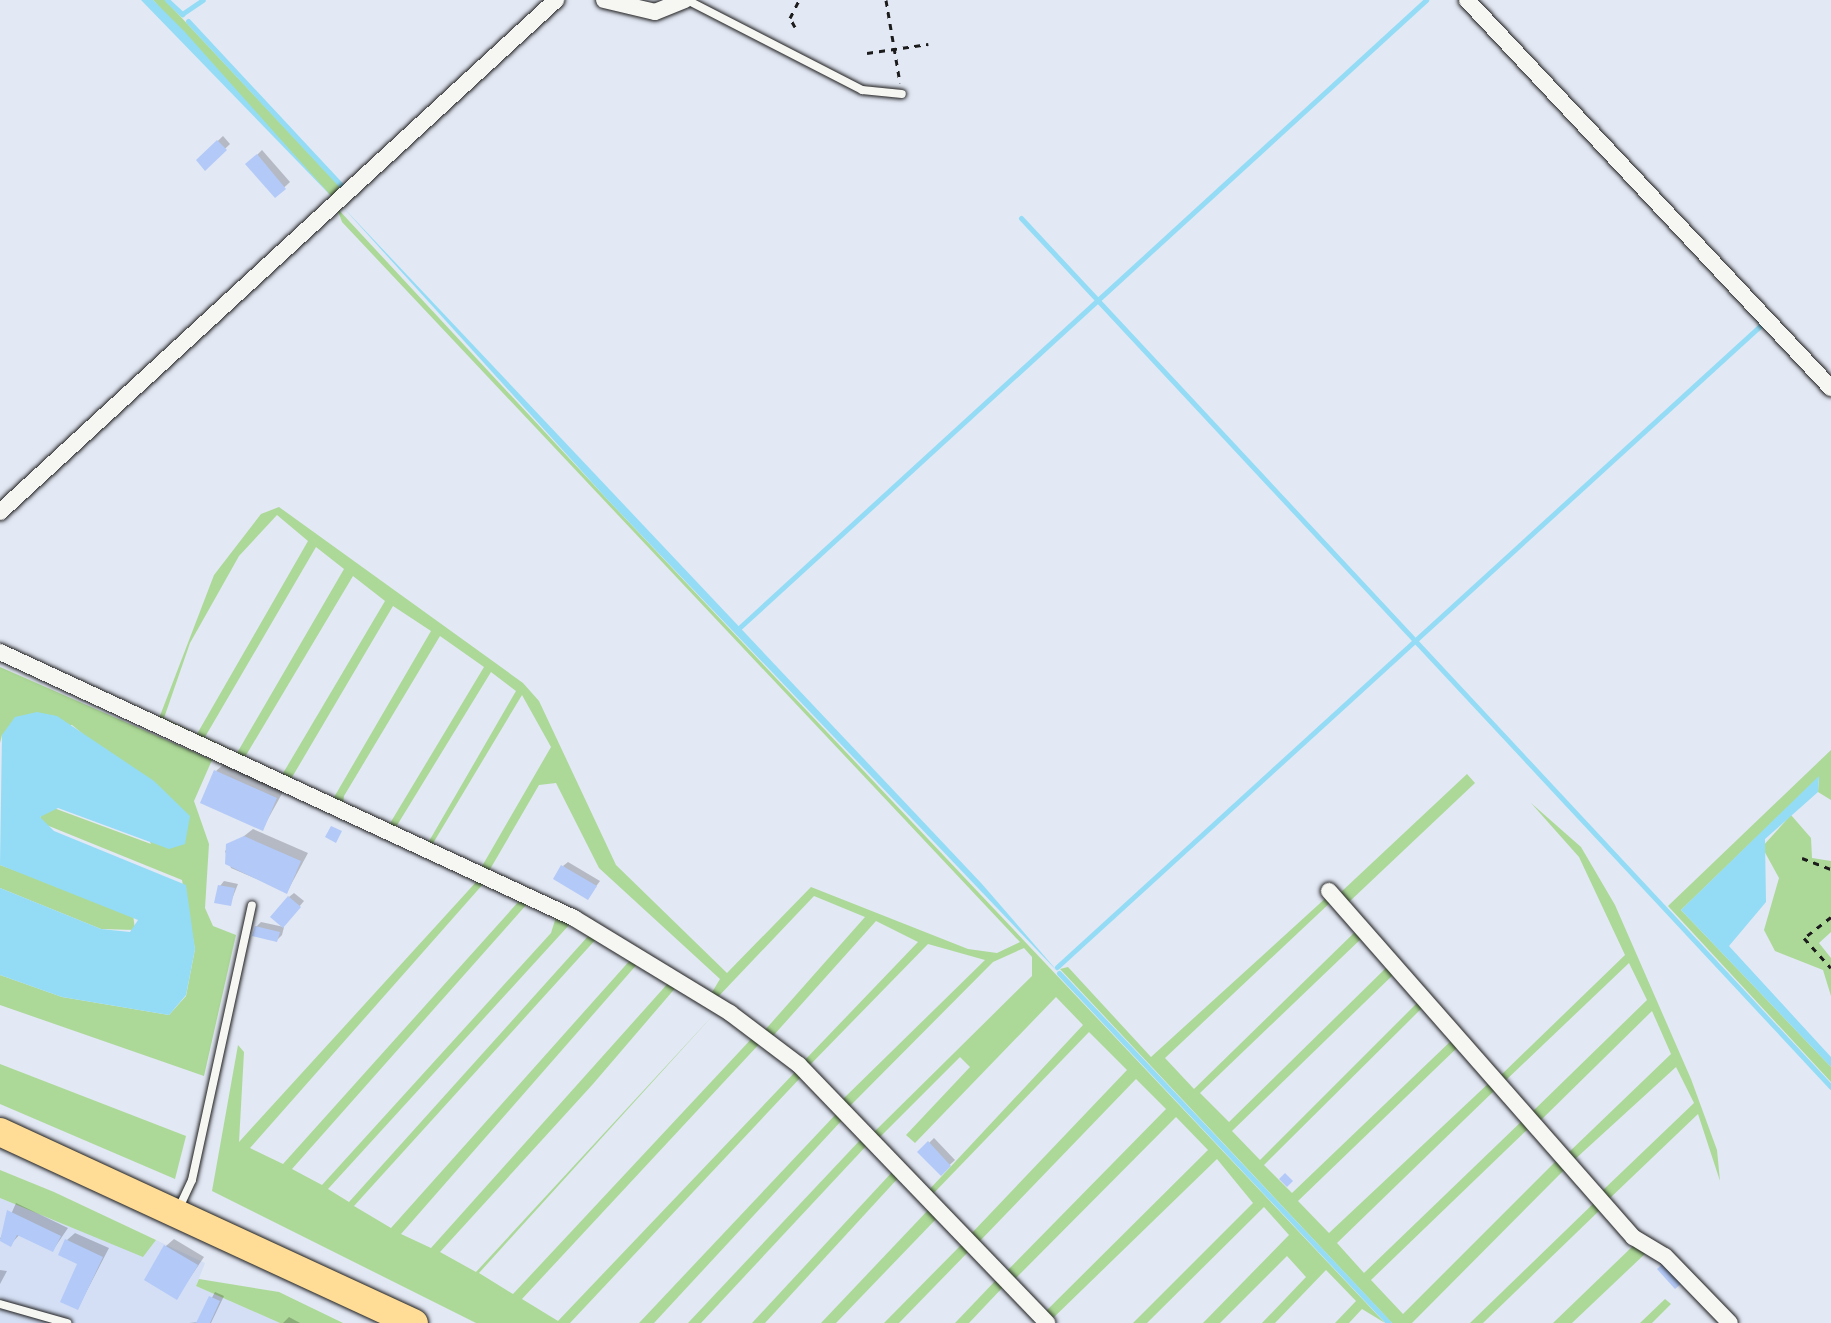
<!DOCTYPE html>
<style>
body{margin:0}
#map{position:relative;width:1831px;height:1323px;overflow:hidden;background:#e2e8f4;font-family:"Playpen Sans",sans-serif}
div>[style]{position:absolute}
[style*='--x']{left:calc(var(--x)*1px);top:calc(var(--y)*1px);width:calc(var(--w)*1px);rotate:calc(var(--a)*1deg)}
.built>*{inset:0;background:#d4dff5}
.green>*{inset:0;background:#acd997}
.water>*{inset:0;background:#94dcf5}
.shadow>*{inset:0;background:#0003}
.stream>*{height:5px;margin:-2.5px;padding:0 2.5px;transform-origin:2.5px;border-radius:2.5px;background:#94dcf5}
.building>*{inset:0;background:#b3c9f7}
.path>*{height:3px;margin-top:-1.5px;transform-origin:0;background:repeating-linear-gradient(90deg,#1c1c1c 0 6px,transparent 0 12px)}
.roads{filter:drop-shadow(0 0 2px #1c1c1c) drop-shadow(0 0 2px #1c1c1c)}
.lane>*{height:8px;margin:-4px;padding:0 4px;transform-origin:4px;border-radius:4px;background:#f6f6f2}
.street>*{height:16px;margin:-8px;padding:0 8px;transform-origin:8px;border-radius:8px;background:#f6f6f2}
.highway>*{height:28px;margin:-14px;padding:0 14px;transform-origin:14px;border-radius:14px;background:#ffdd96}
span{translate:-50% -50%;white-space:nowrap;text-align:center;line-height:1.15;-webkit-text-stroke:8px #f6f6f2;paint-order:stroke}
</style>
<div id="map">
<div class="built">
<i style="clip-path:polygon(0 1198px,143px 1256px,156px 1240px,205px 1263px,196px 1286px,280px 1323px,0 1323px)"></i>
</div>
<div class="green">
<i style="clip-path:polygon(153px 0,165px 0,342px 189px,332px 197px)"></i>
<i style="clip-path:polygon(evenodd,337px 208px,607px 499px,1385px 1323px,1362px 1309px,1349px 1323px,1335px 1323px,1356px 1301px,1326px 1270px,1275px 1323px,1262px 1323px,1306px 1277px,1287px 1256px,1220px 1323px,1203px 1323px,1289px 1235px,1264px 1207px,1147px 1323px,1133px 1323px,1253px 1203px,1217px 1159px,1050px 1321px,1043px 1314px,1208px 1150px,1176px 1117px,1013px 1281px,1005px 1273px,1166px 1109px,1136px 1079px,977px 1244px,969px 1236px,1127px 1070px,1089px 1032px,931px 1196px,927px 1192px,1083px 1025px,1056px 997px,915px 1143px,906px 1135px,970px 1067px,960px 1057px,878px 1139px,872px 1134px,1032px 976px,1032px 957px,1024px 948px,993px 962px,848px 1108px,841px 1101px,985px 960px,928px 944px,808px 1067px,803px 1062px,918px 942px,876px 921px,773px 1036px,765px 1030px,865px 917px,814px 896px,717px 998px,711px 994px,720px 979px,599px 868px,556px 783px,539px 785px,489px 871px,158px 721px,214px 575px,261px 514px,279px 507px,523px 683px,539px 701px,616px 865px,727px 973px,811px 887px,968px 949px,997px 953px,1020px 942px,342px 222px,337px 208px,277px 515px,308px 541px,197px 734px,164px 718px,190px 643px,239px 556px,277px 515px,337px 208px,316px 547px,344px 569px,237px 753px,205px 737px,316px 547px,337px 208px,353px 576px,385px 601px,282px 775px,245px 757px,353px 576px,337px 208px,393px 606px,431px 631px,333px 799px,291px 779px,393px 606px,337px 208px,440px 636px,484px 667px,389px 825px,343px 804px,344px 796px,440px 636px,337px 208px,491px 672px,516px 691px,428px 843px,396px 827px,491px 672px,337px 208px,522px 695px,551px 747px,481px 868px,432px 845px,522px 695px)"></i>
<i style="clip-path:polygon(0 667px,212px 760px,194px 801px,209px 844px,205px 908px,213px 926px,236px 935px,204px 1076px,0 1005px,0 975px,62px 997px,169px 1015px,186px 996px,195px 949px,182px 880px,44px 824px,40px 817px,51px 807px,151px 844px,106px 753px,72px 725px,2px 735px,0 743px)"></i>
<i style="clip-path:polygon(1831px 750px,1831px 800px,1818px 792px,1819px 777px,1681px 910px,1831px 1067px,1831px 1082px,1668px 906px)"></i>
<i style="clip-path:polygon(1467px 774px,1475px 783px,1349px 902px,1340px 893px)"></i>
<i style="clip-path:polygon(1531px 803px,1581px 847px,1615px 905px,1691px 1079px,1717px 1150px,1720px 1181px,1698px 1114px,1608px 1200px,1601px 1192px,1694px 1103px,1676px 1067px,1573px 1161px,1567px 1154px,1671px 1054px,1652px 1011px,1538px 1123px,1531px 1113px,1647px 1000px,1629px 963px,1504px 1082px,1499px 1077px,1625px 955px,1579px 857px)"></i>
<i style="clip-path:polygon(1791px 815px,1811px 838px,1812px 858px,1831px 861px,1831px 932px,1819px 943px,1831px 958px,1831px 996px,1823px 970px,1775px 951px,1764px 930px,1779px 878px,1762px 847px)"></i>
<i style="clip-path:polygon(0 865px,133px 914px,135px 930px,101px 929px,0 888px)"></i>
<i style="clip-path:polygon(477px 881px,484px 883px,250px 1148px,283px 1164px,520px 900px,527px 904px,292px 1169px,322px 1185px,551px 933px,556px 917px,570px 924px,328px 1189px,349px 1202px,590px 934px,597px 938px,354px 1206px,391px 1228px,632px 958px,639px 962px,401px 1234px,431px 1248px,670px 981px,677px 986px,593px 1084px,440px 1252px,476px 1272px,716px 1012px,479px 1273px,513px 1294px,754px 1036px,762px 1041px,522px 1299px,558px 1321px,797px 1070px,802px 1076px,570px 1323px,476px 1323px,212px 1191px,238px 1045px,244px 1052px,239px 1142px)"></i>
<i style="clip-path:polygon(1329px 895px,1333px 900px,1165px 1058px,1194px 1089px,1358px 929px,1364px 936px,1200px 1093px,1229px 1122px,1390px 964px,1396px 972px,1232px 1131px,1260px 1160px,1421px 999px,1425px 1005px,1264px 1165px,1292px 1193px,1454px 1038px,1460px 1045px,1298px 1201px,1329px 1233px,1491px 1081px,1497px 1088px,1337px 1243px,1364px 1273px,1525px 1118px,1531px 1126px,1371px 1280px,1403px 1314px,1559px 1158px,1567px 1167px,1412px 1323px,1392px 1323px,1060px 969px,1068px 967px,1151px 1057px)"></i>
<i style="clip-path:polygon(0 1064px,186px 1136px,175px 1179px,0 1104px)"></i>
<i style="clip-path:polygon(837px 1113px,843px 1119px,654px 1323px,639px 1323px)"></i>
<i style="clip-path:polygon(862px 1138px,868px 1144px,701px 1323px,688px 1323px)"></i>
<i style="clip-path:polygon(0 1170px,54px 1192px,156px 1240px,143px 1257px,0 1198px)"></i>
<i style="clip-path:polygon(894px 1170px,900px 1176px,765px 1323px,752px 1323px)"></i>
<i style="clip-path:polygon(1596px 1201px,1602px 1208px,1483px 1323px,1470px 1323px)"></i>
<i style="clip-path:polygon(930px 1208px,938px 1217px,836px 1323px,821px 1323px)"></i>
<i style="clip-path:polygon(963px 1243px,970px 1250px,899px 1323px,884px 1323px)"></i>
<i style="clip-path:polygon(1635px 1244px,1648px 1251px,1572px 1323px,1553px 1323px)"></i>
<i style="clip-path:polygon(199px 1279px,279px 1292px,343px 1323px,280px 1323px,196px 1286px)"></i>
<i style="clip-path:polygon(997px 1279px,1004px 1286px,969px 1323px,955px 1323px)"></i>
<i style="clip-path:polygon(1665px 1299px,1671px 1304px,1652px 1323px,1640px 1323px)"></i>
</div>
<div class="water">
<i style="clip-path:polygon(141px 0,153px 0,184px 31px,332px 197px)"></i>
<i style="clip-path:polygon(341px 205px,982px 884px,1059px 973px,607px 499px)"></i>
<i style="clip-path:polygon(37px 712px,57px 716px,154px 781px,190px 816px,185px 844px,169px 849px,58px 808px,40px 817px,54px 831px,186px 885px,195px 949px,186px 995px,169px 1015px,62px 997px,0 975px,0 888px,101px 929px,130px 932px,138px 920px,0 865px,2px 735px,15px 717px)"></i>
<i style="clip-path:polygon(1819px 776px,1818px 792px,1765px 839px,1766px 902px,1729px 946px,1831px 1057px,1831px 1067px,1681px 910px)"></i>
</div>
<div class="shadow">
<i style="clip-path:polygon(223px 136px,230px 144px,205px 168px,198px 160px)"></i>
<i style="clip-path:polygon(262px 150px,290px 182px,275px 196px,248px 164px)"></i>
<i style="clip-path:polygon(224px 764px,284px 790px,263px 828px,216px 771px)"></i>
<i style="clip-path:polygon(253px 829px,308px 853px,287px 892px,231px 868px,225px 851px)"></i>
<i style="clip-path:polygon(568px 862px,600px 881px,588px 897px,563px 866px)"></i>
<i style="clip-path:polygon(224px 881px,238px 884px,230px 904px,220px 886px)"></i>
<i style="clip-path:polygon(294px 893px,304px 901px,288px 920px,289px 897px)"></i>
<i style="clip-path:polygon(261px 922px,284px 927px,282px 935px,277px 940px,256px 927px)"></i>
<i style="clip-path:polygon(934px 1138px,955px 1160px,941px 1173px,920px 1152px)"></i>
<i style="clip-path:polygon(16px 1203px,68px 1228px,53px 1250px,20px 1234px,11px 1244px,0 1239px)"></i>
<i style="clip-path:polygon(75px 1233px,109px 1248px,78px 1308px,80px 1263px,67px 1240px)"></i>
<i style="clip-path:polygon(174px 1239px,204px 1257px,177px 1297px,166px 1246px)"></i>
<i style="clip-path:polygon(0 1270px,7px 1271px,0 1284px)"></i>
<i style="clip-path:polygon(215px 1292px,224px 1296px,211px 1323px,189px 1323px,199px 1322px)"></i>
<i style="clip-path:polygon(289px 1317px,300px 1323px,283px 1323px)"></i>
</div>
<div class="stream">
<i style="--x:167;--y:0;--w:21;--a:43"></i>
<i style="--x:182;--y:14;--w:25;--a:-34"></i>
<i style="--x:188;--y:21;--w:229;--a:47"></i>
<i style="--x:1021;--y:218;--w:1188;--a:47.01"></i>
<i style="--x:739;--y:628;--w:931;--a:-42.43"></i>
<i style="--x:1057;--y:967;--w:953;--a:-42.36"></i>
<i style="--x:1059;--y:973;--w:481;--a:46.7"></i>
</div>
<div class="building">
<i style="clip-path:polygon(217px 140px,227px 150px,205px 171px,196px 160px)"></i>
<i style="clip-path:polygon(257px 154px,286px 189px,275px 198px,245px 164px)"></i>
<i style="clip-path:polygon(214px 770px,277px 798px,263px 831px,200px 803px)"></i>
<i style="clip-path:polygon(331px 826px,342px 831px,336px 843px,325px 837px)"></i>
<i style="clip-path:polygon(244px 836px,301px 861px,287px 894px,225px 864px,226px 844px)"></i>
<i style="clip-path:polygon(561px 865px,597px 886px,588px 900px,553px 879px)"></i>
<i style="clip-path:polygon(218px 885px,235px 888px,231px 906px,214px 903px)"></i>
<i style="clip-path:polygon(288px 896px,301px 907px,283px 928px,270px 917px)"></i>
<i style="clip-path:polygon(255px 926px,280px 932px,277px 942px,252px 936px)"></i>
<i style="clip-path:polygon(928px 1141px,951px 1166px,941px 1176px,917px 1152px)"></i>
<i style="clip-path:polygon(1285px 1173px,1293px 1181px,1287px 1187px,1279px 1179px)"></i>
<i style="clip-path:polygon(7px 1210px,61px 1236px,53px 1252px,17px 1235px,11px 1247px,0 1241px)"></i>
<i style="clip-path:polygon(65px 1239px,103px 1257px,78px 1310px,60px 1302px,77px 1264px,58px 1255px)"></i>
<i style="clip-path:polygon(164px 1245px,198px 1265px,177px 1300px,144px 1280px)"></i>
<i style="clip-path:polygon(1664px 1263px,1682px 1283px,1675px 1289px,1657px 1269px)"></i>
<i style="clip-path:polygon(209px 1296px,220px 1301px,210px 1323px,196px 1323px)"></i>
</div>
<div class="path">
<i style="--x:886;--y:0;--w:84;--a:80.4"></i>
<i style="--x:795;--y:27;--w:10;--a:-119"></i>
<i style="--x:790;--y:18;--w:20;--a:-63"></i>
<i style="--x:867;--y:53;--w:62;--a:-8.4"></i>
<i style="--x:1802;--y:858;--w:31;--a:21"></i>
<i style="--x:1831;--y:917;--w:34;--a:142"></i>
<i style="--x:1804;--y:938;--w:40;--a:48"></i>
</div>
<div class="roads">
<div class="lane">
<i style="--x:687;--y:0;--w:197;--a:27.2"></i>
<i style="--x:862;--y:90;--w:40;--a:5.7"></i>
<i style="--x:178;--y:1210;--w:33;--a:-65"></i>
<i style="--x:192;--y:1180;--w:281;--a:-77.7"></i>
<i style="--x:0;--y:1304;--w:70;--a:15.8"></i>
</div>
<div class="street">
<i style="--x:604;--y:0;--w:52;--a:13.2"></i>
<i style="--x:655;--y:12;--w:32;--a:-22"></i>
<i style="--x:1467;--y:0;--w:532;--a:46.83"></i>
<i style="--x:0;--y:512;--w:756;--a:-42.64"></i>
<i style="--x:0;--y:652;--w:633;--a:24.86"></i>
<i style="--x:574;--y:918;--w:183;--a:31.3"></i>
<i style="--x:730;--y:1013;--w:86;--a:37"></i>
<i style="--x:799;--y:1065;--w:358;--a:46.1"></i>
<i style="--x:1329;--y:891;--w:461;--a:48.7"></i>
<i style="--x:1633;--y:1237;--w:37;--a:31"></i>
<i style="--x:1665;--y:1256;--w:93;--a:45.9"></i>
</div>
<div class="highway">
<i style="--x:0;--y:1132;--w:456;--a:24.8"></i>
</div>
</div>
</div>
